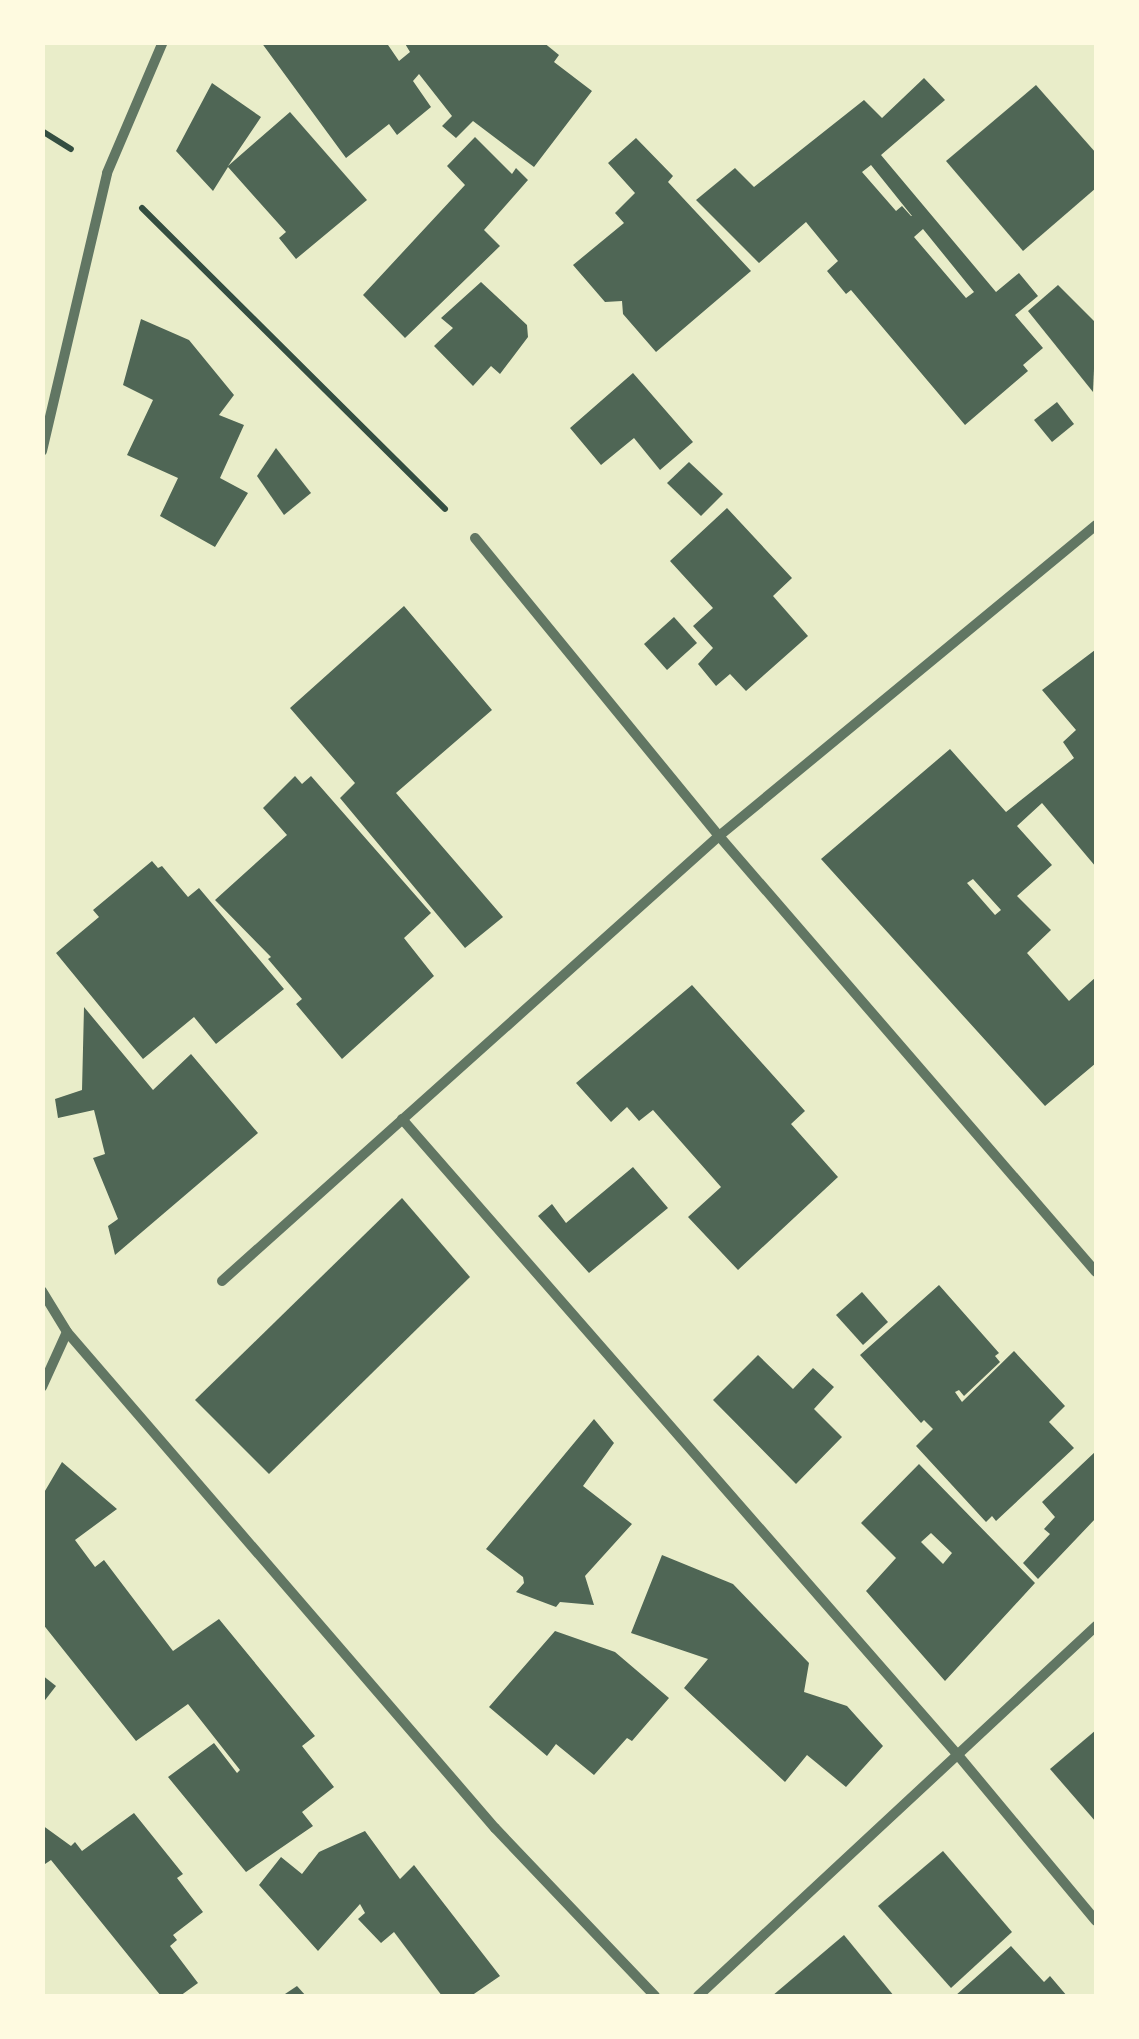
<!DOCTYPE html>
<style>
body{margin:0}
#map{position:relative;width:1139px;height:2039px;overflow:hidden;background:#e9edc9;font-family:"Fira Sans",sans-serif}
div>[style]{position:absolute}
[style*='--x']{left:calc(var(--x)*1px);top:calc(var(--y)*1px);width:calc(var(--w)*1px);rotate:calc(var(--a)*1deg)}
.building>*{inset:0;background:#4f6655}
.path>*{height:6px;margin:-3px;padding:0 3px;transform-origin:3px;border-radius:3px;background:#344e41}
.minor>*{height:10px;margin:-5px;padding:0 5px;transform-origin:5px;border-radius:5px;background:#617663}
span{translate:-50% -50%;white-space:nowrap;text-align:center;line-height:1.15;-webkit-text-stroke:9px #fefae0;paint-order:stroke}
.frame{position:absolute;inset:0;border:45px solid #fefae0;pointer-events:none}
</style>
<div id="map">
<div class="building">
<i style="clip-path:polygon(261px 42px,386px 42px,399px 61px,410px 52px,404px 42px,543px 42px,559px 55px,554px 62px,592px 91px,534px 167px,473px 121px,456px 138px,442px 126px,452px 116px,419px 74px,413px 81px,431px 107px,397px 135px,389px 124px,346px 158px)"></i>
<i style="clip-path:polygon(evenodd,924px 78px,945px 100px,881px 155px,996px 292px,1019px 273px,1038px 296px,1015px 315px,1043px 348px,1023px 365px,1028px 371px,965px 425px,851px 290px,846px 294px,827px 271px,838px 261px,806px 222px,759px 263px,696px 200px,735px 168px,754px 187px,864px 100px,882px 118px,924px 78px,871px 165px,912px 216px,911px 216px,902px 206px,896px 211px,862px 172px,871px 165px,924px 78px,923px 229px,974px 292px,966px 298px,914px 237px,923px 229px)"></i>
<i style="clip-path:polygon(212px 83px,261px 117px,228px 166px,290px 112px,367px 200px,296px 259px,279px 238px,286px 232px,228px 167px,213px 191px,176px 151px)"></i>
<i style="clip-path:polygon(1036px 85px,1096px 153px,1096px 188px,1023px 251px,946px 161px)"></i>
<i style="clip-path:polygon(475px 137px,512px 174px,516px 168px,528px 180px,484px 230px,500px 246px,405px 338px,363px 295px,465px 185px,447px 166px)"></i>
<i style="clip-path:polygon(636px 138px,673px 176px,668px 182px,751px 271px,656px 352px,623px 314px,622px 301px,605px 302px,573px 265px,624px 223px,615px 213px,635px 193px,608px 163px)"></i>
<i style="clip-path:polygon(481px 282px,527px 325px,528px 337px,500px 374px,491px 366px,473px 386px,434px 346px,453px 328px,441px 318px)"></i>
<i style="clip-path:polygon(1058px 285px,1096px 323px,1093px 392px,1028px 311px)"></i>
<i style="clip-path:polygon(141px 319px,189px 340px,234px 395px,219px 415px,244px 425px,220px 478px,248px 493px,215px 547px,160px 516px,178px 478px,127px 455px,153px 400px,123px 385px)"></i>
<i style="clip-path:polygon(633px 373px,693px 442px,660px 470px,634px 438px,601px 465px,570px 428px)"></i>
<i style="clip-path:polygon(1057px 402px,1074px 424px,1052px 442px,1034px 420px)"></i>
<i style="clip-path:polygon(276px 448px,311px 493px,284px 515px,257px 476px)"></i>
<i style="clip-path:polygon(689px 462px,723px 494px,701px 516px,667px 483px)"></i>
<i style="clip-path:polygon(727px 508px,792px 578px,773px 596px,808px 636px,746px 691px,730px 674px,716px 686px,698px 664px,713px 648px,693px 626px,713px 608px,670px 561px)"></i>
<i style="clip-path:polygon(404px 606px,492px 710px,396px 793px,503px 917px,465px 948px,340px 798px,355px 783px,290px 708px)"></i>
<i style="clip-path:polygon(674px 617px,697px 643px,667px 670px,644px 644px)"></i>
<i style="clip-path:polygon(evenodd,1095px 650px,1096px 867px,1042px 803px,1017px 826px,1052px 865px,1017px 896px,1051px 930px,1027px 953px,1069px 1001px,1096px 977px,1096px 1063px,1045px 1106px,821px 859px,950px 749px,1006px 812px,1074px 758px,1063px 742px,1076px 730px,1042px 690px,1095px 650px,973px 879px,1001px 910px,995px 915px,967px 883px,973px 879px)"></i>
<i style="clip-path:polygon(295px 776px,302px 784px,311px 776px,431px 913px,404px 938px,434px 976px,342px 1059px,296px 1004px,302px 999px,268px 959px,271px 957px,215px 900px,287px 835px,263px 808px)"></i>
<i style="clip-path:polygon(152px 861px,158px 868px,162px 866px,188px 897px,199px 888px,284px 989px,216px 1044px,194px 1017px,143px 1059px,56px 953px,99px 917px,93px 910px)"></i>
<i style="clip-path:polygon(692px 985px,805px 1111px,791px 1124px,838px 1177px,738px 1270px,688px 1217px,721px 1187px,653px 1110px,639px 1121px,627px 1107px,611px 1122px,576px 1083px)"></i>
<i style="clip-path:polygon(84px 1007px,153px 1090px,191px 1054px,258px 1133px,115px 1255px,108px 1226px,118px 1219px,93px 1158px,105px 1154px,94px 1110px,58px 1118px,55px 1099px,82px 1090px)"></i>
<i style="clip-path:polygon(633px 1167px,668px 1208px,589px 1273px,538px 1216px,552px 1204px,566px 1223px)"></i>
<i style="clip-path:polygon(402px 1198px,470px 1277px,269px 1474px,195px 1400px)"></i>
<i style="clip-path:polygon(939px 1285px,999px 1353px,995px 1356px,1000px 1362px,964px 1396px,959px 1390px,955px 1392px,962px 1402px,1014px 1351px,1065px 1406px,1049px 1422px,1074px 1448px,996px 1521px,992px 1516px,986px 1522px,916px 1446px,933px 1429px,924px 1420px,921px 1423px,860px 1355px)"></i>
<i style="clip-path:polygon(862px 1292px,888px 1322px,863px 1345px,836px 1315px)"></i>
<i style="clip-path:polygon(758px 1355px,793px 1389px,813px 1368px,834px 1387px,814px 1409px,842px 1437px,796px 1484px,713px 1400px)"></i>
<i style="clip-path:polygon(594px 1419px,614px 1443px,583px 1486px,632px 1524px,585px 1576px,594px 1605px,560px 1602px,556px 1607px,516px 1592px,524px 1583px,523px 1577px,486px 1549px)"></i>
<i style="clip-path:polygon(1096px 1451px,1096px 1518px,1038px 1579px,1023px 1563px,1050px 1534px,1044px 1529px,1055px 1517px,1042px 1502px)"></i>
<i style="clip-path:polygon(62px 1462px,117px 1509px,75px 1540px,95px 1567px,104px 1560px,173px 1651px,219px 1619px,315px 1736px,302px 1746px,334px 1787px,302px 1812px,313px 1826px,246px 1872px,168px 1777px,214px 1743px,237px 1773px,240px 1770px,188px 1704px,136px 1741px,42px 1623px,42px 1496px)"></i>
<i style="clip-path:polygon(evenodd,919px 1464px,1035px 1583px,945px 1681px,866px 1591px,896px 1558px,861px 1523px,919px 1464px,931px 1533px,952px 1553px,943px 1564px,921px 1542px,931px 1533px)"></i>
<i style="clip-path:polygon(662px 1555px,733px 1584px,809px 1663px,804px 1692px,847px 1706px,883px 1746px,846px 1787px,807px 1755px,785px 1782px,684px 1688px,708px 1659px,631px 1633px)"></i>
<i style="clip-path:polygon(555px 1631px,615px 1652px,669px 1698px,632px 1741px,627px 1738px,594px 1775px,556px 1744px,547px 1756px,489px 1707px)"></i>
<i style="clip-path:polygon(42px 1675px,56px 1686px,42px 1704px)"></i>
<i style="clip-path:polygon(1096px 1730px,1096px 1822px,1050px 1769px)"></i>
<i style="clip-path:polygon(134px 1813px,183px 1874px,177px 1878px,203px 1912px,173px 1935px,177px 1940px,170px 1946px,198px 1983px,180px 1996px,161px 1996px,51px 1860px,42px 1866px,42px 1825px,71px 1846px,75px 1842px,82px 1851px)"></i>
<i style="clip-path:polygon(365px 1831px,400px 1879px,414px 1865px,500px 1976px,471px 1996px,442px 1996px,394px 1932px,381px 1943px,358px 1919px,365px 1913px,360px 1904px,318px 1951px,259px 1885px,281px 1857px,302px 1874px,319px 1852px)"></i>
<i style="clip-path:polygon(943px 1851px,1012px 1932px,951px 1988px,878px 1906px)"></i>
<i style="clip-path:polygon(844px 1935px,894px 1996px,772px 1996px)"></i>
<i style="clip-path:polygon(1011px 1946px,1044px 1982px,1050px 1976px,1067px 1996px,955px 1996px)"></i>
<i style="clip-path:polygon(297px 1986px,306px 1996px,282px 1996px)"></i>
</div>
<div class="path">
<i style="--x:42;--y:131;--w:34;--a:32"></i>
<i style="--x:142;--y:208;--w:427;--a:44.8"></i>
</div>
<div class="minor">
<i style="--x:42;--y:451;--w:285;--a:-76.8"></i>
<i style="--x:107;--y:173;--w:142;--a:-66.9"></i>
<i style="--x:475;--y:538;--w:385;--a:50.7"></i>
<i style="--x:719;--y:836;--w:576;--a:49.15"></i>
<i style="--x:402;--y:1119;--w:843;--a:48.85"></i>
<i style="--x:957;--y:1754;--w:217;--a:50.2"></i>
<i style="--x:222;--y:1281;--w:667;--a:-41.84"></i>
<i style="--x:719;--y:836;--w:489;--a:-39.5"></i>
<i style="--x:42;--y:1291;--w:48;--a:58.6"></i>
<i style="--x:67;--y:1332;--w:655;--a:49.21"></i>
<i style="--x:495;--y:1828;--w:232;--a:46.4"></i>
<i style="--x:42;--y:1387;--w:60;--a:-65.6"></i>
<i style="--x:698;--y:1996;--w:543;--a:-42.91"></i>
</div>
<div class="frame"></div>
</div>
